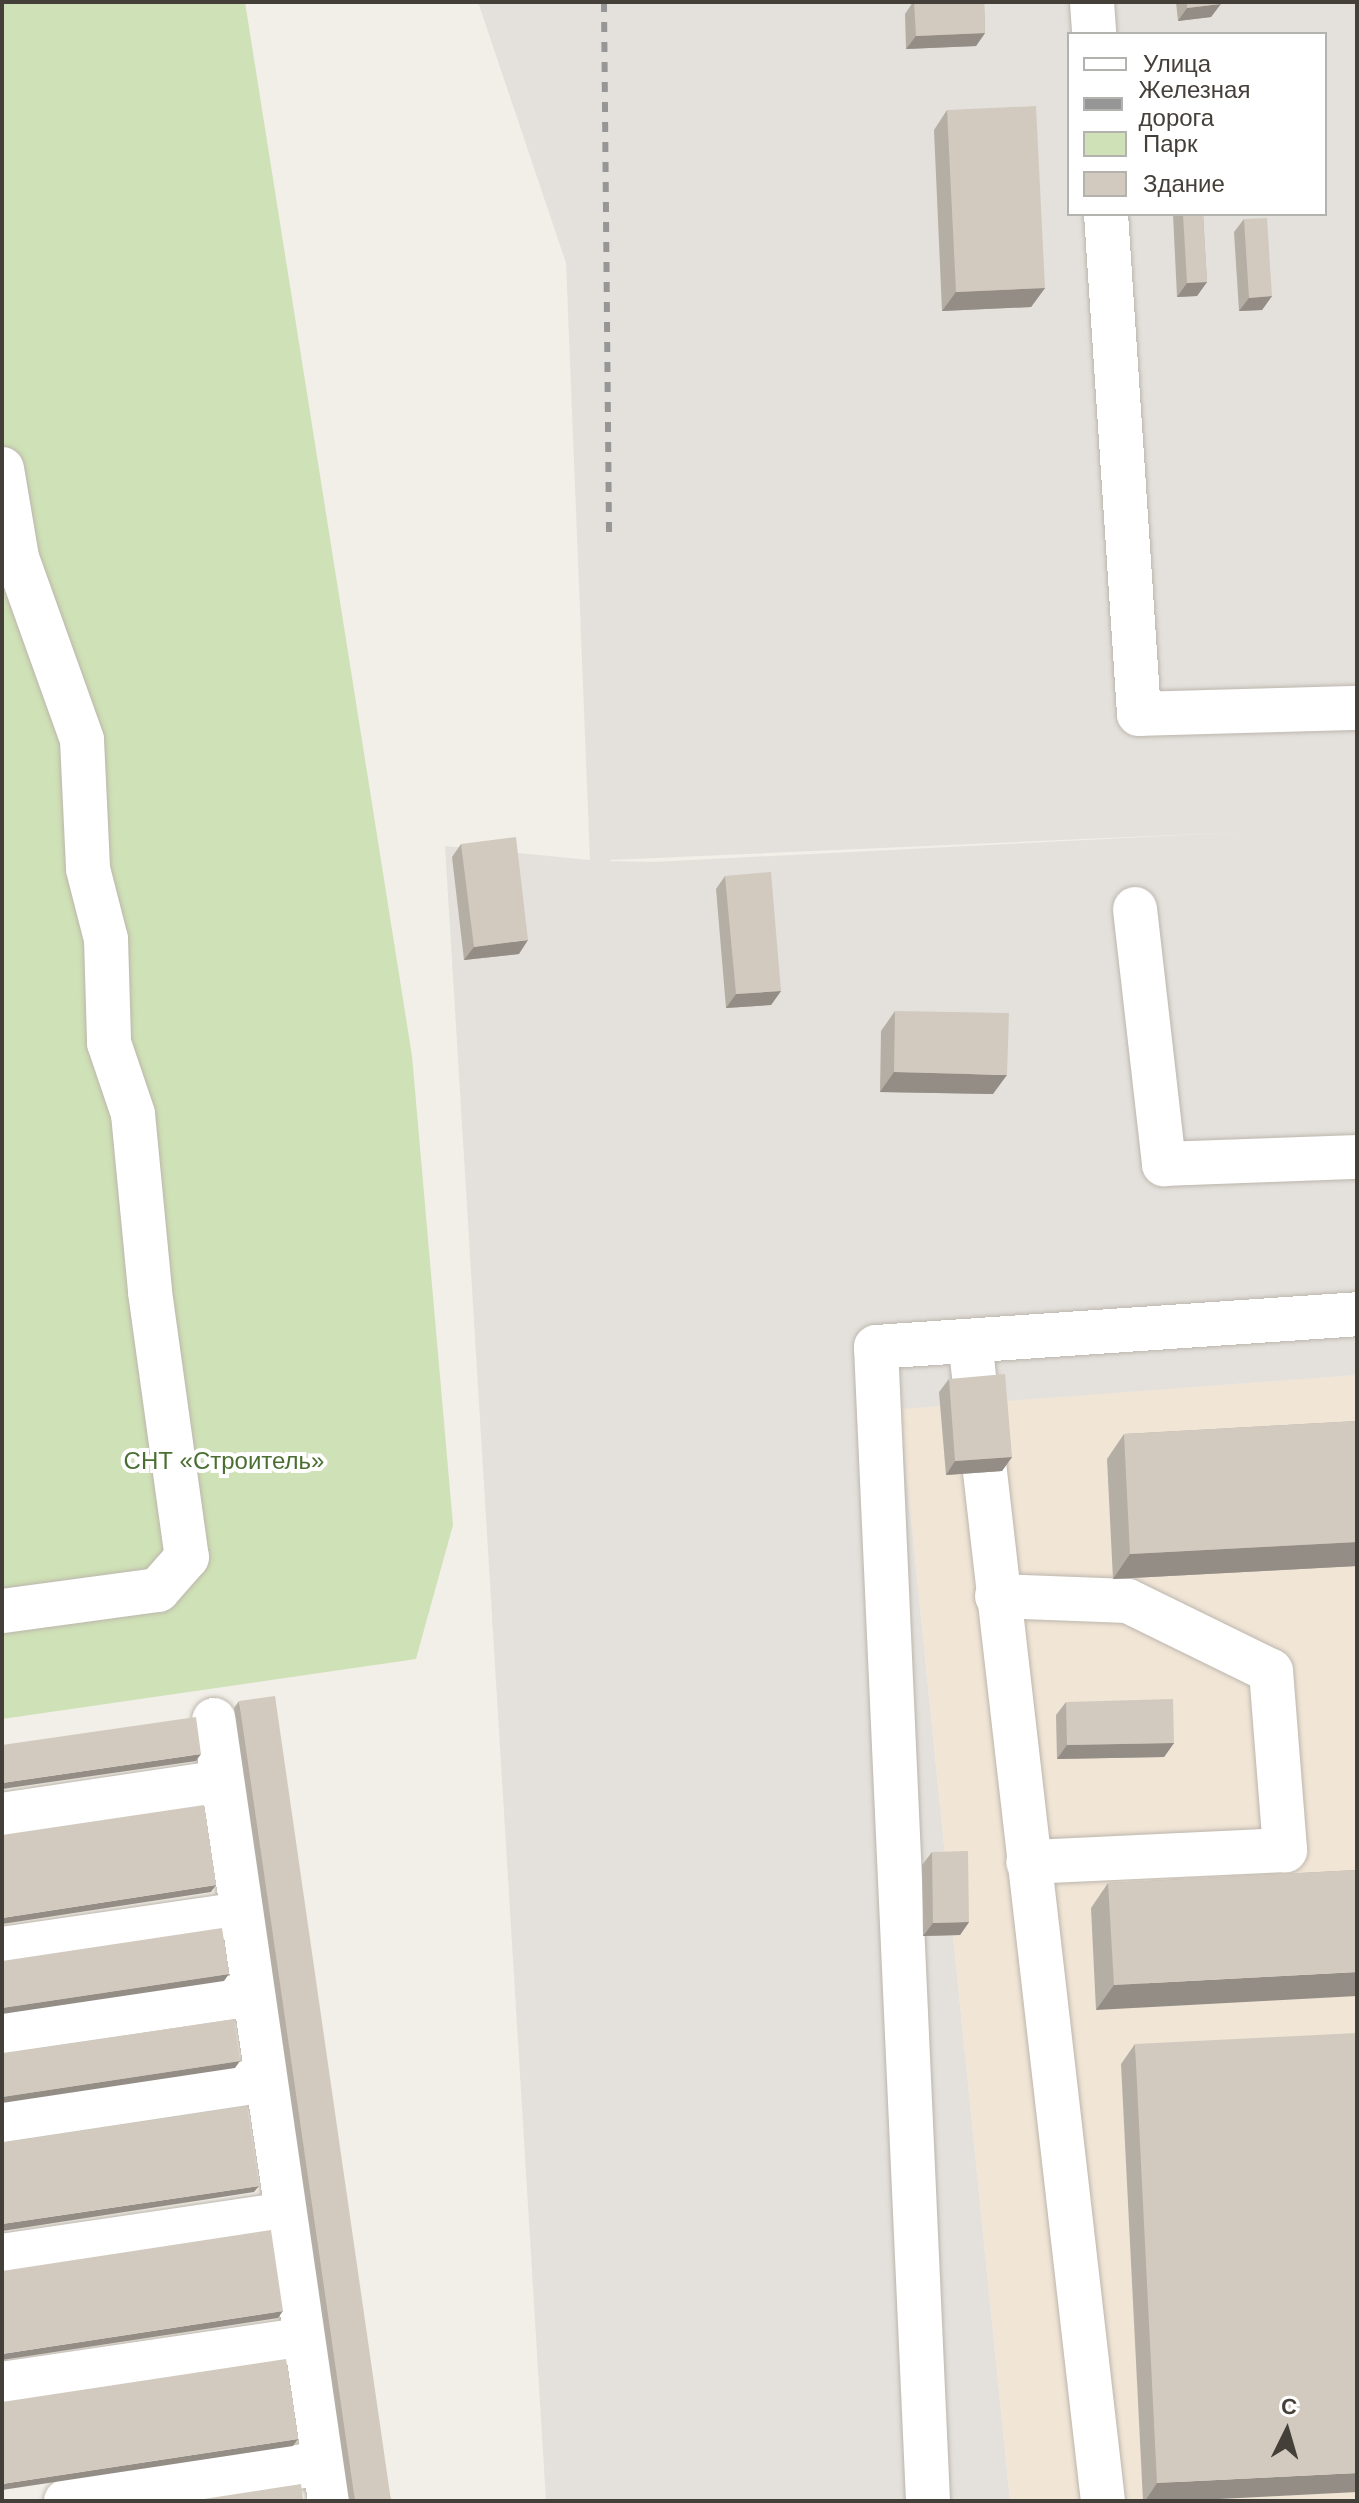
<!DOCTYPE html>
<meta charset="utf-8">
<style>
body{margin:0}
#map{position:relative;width:1359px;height:2503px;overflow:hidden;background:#f2efe8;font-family:Helvetica,sans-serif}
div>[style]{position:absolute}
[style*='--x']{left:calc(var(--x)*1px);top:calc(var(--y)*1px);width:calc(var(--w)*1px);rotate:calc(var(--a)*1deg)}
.commercial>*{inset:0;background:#f1e5d6}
.industrial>*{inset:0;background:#e4e1dd}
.green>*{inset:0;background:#cfe1b6}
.roads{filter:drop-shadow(0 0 2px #bcb6ac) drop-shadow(0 0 2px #bcb6ac)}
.minor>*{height:44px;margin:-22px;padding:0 22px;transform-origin:22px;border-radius:22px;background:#fff}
.rail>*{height:6px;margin-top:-3px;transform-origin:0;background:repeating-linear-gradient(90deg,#969696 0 10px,transparent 0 20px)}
.wall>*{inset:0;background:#b5aea4}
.shaded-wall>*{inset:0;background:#938d86}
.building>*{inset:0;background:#d2cabf}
span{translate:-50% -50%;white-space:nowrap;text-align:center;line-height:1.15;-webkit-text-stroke:8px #fff;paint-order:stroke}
.park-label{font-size:24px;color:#4b6f32}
.frame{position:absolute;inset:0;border:4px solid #443f38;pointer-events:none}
.legend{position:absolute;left:1067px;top:32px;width:260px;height:184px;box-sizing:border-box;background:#fff;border:2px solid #b4b2af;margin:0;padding:10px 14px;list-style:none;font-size:24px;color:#443f38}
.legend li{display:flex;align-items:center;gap:16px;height:40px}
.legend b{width:40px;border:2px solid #b4b2af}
.north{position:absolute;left:1247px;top:2391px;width:80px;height:80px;-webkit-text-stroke:6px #fff;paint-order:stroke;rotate:5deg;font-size:22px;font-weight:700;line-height:32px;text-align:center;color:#443f38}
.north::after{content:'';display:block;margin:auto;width:28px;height:36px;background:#443f38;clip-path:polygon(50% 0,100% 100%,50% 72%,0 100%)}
</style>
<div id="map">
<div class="commercial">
<i style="clip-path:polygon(1357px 1375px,1357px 2501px,1010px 2501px,900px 1408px)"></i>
</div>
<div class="industrial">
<i style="clip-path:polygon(evenodd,478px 2px,1357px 2px,1357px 1375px,900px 1409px,1010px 2501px,546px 2501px,445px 846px,590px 860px,566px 263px,478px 2px,1069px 34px,1325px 34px,1325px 214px,1069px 214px,1069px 34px,478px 2px,1243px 832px,653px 862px,610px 861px,610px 860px,1243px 832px)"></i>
</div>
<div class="green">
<i style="clip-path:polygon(2px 2px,245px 2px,412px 1056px,453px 1525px,416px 1659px,2px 1719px)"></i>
</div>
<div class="roads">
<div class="minor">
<i style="--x:1092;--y:2;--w:32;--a:86"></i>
<i style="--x:1106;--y:214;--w:501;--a:86.22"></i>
<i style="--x:1139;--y:714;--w:218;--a:-1.6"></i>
<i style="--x:2;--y:469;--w:90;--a:80.4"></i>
<i style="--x:17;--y:558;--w:193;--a:70.3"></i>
<i style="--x:82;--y:740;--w:129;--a:87.3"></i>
<i style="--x:88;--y:869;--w:72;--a:75.6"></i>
<i style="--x:106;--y:939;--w:104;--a:88.3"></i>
<i style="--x:109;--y:1043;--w:75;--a:71.3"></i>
<i style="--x:133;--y:1114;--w:179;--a:84.5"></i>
<i style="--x:150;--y:1292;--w:268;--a:82.1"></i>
<i style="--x:187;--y:1557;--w:44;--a:131.3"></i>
<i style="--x:158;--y:1590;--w:157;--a:172.3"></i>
<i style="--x:1135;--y:909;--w:257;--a:83.5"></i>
<i style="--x:1164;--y:1164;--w:193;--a:-2.1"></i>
<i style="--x:970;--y:1341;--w:1168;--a:83.46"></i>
<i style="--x:997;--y:1596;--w:131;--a:2.2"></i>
<i style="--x:1128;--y:1601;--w:159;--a:26.1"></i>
<i style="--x:1271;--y:1671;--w:180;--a:85.5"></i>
<i style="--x:1285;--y:1850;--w:257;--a:177.3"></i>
<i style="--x:214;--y:1720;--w:790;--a:81.55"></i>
<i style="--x:2;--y:1815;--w:223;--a:-8.5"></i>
<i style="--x:2;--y:1949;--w:244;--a:-8.3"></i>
<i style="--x:2;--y:2031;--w:256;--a:-8.3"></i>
<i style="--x:2;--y:2120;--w:269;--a:-8.6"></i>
<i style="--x:2;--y:2256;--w:288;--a:-8.4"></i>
<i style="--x:2;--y:2384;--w:307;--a:-8.4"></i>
<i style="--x:66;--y:2501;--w:261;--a:-8.4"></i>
<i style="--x:928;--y:2501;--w:1155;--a:-92.58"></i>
<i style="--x:876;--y:1347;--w:482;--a:-3.9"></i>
</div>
</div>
<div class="rail">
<i style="--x:604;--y:2;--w:534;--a:89.46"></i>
</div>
<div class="wall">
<i style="clip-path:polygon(913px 2px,984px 2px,985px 33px,976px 46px,906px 49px,905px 14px)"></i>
<i style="clip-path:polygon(1176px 2px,1220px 2px,1211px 17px,1178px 21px)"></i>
<i style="clip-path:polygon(947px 110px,1045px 288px,1031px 307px,942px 311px,934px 130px)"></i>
<i style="clip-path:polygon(1173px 214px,1203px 214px,1207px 282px,1197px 296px,1177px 297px)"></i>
<i style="clip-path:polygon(1244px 219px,1272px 296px,1262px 310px,1239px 311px,1234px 232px)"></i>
<i style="clip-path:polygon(461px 844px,519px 954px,464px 960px,452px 857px)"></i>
<i style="clip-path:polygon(725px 876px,781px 991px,771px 1005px,726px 1008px,716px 889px)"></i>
<i style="clip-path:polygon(895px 1011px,993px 1094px,880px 1092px,881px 1031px)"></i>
<i style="clip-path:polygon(949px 1379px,1012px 1457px,1002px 1471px,946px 1475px,939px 1392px)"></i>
<i style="clip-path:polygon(1357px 1421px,1357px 1566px,1113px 1579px,1107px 1459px,1124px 1434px)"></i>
<i style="clip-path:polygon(239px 1701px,391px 2501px,349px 2501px,234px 1708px)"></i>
<i style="clip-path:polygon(1066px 1702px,1174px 1743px,1164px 1757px,1057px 1759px,1056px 1715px)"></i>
<i style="clip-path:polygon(932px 1852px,969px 1922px,960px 1935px,923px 1936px,922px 1865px)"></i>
<i style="clip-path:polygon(1357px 1870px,1096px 2010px,1091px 1908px,1108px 1883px)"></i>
<i style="clip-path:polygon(1135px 2044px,1180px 2501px,1143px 2501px,1121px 2064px)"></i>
</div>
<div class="shaded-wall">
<i style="clip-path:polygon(1221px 4px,1211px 17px,1178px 21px,1187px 8px)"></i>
<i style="clip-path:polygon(985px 33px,976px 46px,906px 49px,916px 36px)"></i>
<i style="clip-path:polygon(1207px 282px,1197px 296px,1177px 297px,1187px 283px)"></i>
<i style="clip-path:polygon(1045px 288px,1031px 307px,942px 311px,956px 292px)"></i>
<i style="clip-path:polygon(1272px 296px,1262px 310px,1239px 311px,1249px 298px)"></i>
<i style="clip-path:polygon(528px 940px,519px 954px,464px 960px,474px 947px)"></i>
<i style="clip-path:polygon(781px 991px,771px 1005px,726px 1008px,736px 994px)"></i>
<i style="clip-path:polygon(894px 1072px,1007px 1075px,993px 1094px,880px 1092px)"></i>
<i style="clip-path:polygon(1012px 1457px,1002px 1471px,946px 1475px,955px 1461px)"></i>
<i style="clip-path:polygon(1357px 1542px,1357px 1566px,1113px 1579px,1130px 1554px)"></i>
<i style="clip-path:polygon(1174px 1743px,1164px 1757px,1057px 1759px,1067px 1745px)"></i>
<i style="clip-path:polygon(201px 1754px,196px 1761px,2px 1789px,2px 1783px)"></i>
<i style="clip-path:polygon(216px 1885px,211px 1892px,2px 1924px,2px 1918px)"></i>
<i style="clip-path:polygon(969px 1922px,960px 1935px,923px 1936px,933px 1923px)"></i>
<i style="clip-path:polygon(1357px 1972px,1357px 1996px,1096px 2010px,1114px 1985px)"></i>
<i style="clip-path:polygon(229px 1974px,224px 1981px,2px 2014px,2px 2008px)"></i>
<i style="clip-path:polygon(240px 2061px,235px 2068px,2px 2103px,2px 2097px)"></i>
<i style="clip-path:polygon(259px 2186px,254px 2192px,2px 2231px,2px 2224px)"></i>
<i style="clip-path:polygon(283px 2311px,278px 2318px,2px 2360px,2px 2354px)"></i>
<i style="clip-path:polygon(298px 2439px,293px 2446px,2px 2490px,2px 2484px)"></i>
<i style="clip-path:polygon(1357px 2473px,1357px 2492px,1180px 2501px,1145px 2501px,1157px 2483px)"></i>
</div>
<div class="building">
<i style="clip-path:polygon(914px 2px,984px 2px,985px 33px,916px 36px)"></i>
<i style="clip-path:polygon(1187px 2px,1220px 2px,1221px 4px,1187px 8px)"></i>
<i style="clip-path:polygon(1036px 106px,1045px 288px,956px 292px,947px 110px)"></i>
<i style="clip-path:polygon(1183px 214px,1203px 214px,1207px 282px,1187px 283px)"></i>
<i style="clip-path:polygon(1267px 218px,1272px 296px,1249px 298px,1244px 219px)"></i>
<i style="clip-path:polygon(516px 837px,528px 940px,474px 947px,461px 844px)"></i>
<i style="clip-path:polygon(771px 872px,781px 991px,736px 994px,725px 876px)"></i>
<i style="clip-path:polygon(895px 1011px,1009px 1013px,1007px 1075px,894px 1072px)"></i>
<i style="clip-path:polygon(1005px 1374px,1012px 1457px,955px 1461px,949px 1379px)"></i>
<i style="clip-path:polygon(1357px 1421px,1357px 1542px,1130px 1554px,1124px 1434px)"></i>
<i style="clip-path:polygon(275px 1696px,391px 2501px,355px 2501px,239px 1701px)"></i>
<i style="clip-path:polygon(1173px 1699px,1174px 1743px,1067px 1745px,1066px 1702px)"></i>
<i style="clip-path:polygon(196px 1717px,201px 1754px,2px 1783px,2px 1745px)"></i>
<i style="clip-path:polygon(204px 1805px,216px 1885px,2px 1918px,2px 1835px)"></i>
<i style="clip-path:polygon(968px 1851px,969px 1922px,933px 1923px,932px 1852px)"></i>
<i style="clip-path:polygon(1357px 1870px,1357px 1972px,1114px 1985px,1108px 1883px)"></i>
<i style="clip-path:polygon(222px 1928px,229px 1974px,2px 2008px,2px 1961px)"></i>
<i style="clip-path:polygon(234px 2019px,240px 2061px,2px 2097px,2px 2054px)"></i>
<i style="clip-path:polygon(1357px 2033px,1357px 2473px,1157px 2483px,1135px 2044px)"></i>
<i style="clip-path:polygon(247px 2106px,259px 2186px,2px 2224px,2px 2143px)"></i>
<i style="clip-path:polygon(271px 2230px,283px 2311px,2px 2354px,2px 2271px)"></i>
<i style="clip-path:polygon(286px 2359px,298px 2439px,2px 2484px,2px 2402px)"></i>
<i style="clip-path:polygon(301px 2484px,303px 2501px,191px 2501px)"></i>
</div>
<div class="park-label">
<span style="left:224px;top:1461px">СНТ «Строитель»</span>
</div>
<div class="frame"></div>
<ul class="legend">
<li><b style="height:10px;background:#fff"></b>Улица</li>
<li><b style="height:10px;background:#969696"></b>Железная дорога</li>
<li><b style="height:22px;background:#cfe1b6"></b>Парк</li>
<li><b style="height:22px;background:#d2cabf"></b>Здание</li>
</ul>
<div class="north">С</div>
</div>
